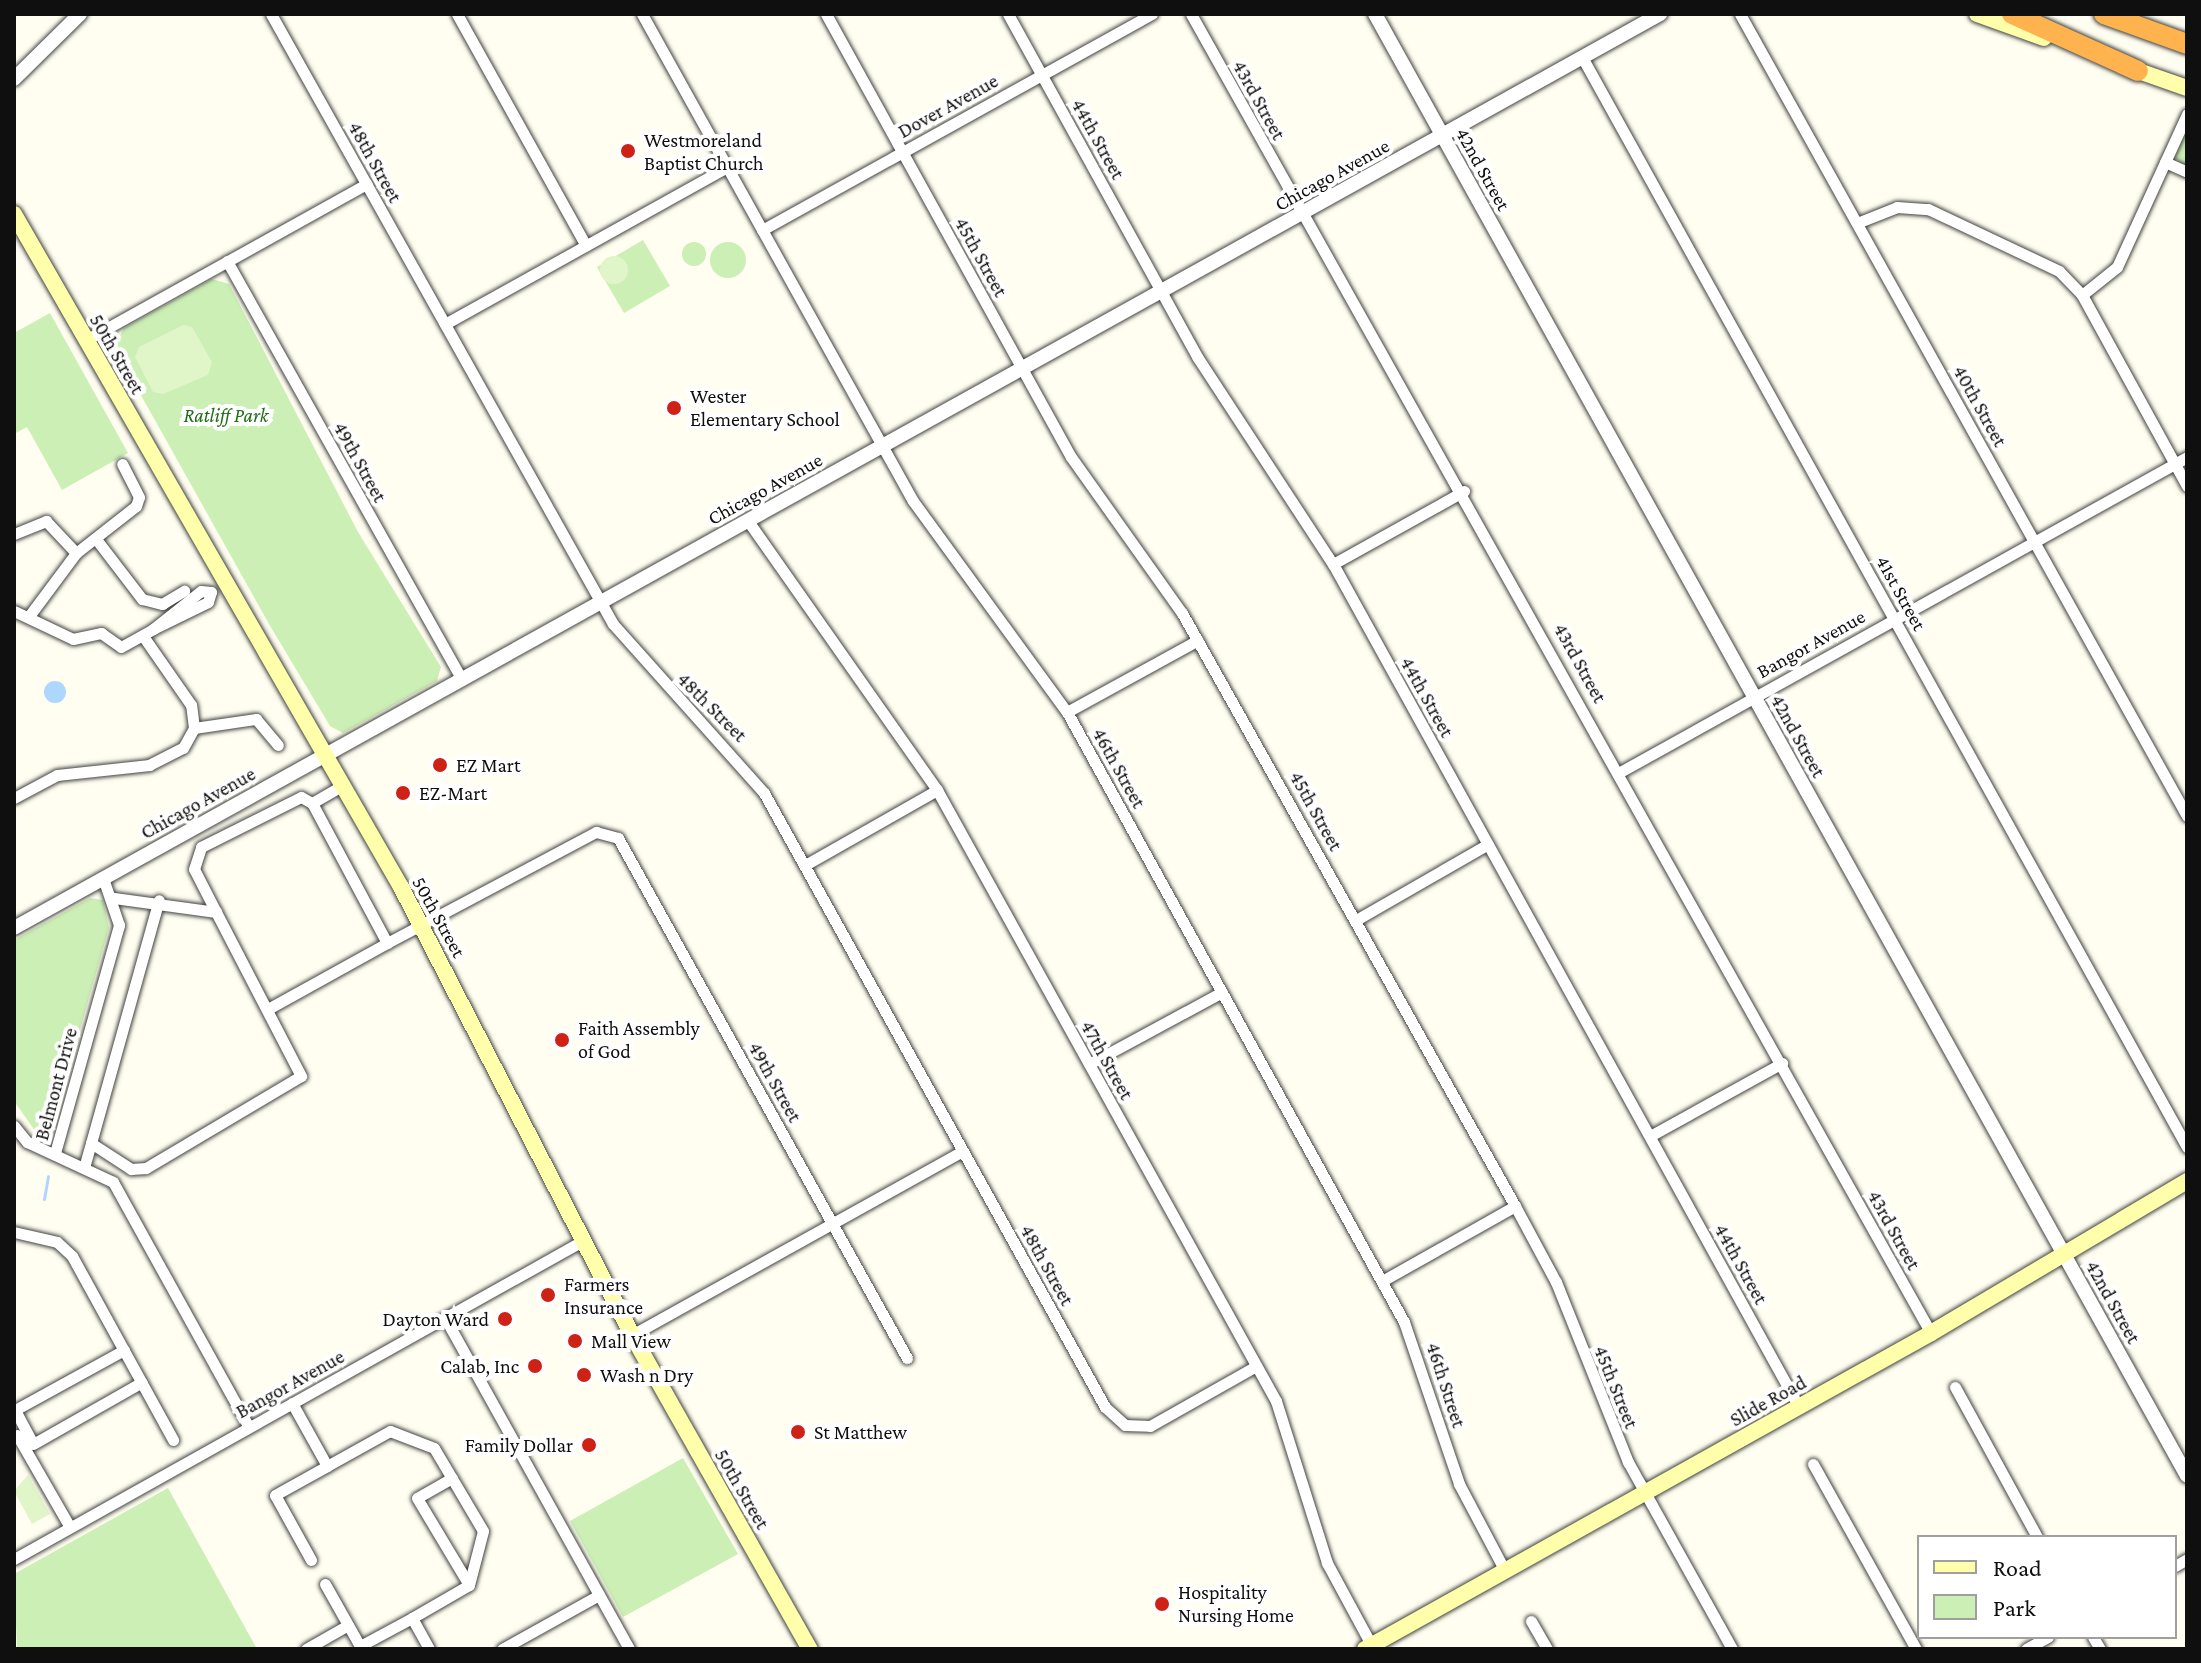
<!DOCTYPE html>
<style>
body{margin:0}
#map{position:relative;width:2201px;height:1663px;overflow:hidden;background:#fffef0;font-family:"Crimson Pro",serif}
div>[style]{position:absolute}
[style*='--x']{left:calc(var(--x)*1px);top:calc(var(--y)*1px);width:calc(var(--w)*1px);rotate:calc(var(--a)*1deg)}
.green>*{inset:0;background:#ccefb5}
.round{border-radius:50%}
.pitch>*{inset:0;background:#e0f5c8}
.water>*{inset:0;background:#aed7fd}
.stream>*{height:3px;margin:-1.5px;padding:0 1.5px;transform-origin:1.5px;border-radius:1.5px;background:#aed7fd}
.roads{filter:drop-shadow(0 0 2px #424242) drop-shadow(0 0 2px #424242)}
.minor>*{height:11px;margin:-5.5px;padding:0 5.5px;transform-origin:5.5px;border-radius:5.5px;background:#fff}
.tertiary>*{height:14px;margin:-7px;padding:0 7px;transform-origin:7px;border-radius:7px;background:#fff}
.secondary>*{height:16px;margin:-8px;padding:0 8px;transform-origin:8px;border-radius:8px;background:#ffffab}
.motorway>*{height:20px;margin:-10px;padding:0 10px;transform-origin:10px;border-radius:10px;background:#ffb34e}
.dots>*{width:22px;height:22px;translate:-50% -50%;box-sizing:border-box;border:4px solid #fff;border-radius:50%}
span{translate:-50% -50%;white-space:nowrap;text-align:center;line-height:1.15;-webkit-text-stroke:8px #fff;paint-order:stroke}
.street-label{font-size:20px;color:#0f0f0f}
.poi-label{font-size:20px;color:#0f0f0f}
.left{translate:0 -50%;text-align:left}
.right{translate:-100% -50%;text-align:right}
.park-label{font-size:20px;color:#1f6e17;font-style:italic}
.frame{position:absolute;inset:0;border:16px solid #0f0f0f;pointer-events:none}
.legend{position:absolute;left:1917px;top:1535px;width:260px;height:104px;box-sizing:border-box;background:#fff;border:2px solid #9f9f9f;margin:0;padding:10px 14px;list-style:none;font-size:24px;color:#0f0f0f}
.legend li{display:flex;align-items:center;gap:16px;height:40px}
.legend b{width:40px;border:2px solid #9f9f9f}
</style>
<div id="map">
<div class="green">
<i style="clip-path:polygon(2187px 128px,2187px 171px,2175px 157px)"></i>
<i style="clip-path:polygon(643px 240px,670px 286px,624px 313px,597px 267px)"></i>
<i class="round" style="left:682px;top:242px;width:24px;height:24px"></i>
<i class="round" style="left:710px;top:242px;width:36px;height:36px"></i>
<i style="clip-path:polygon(212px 279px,229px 284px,358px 532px,441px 667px,437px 681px,343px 733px,330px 726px,269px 624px,114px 347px,124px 328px)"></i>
<i style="clip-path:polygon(50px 313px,128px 453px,62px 490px,27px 427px,14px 434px,14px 333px)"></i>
<i style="clip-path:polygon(90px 898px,103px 900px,109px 928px,53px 1124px,38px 1135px,14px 1101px,14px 940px)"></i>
<i style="clip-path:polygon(683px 1458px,738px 1554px,623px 1617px,570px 1521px)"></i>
<i style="clip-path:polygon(168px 1488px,257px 1649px,17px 1649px,14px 1574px)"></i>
</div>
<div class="pitch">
<i class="round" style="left:600px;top:256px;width:28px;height:28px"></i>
<i style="clip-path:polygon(183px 325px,192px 327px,212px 362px,208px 375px,163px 394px,153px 392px,135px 357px,139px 347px)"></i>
<i style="clip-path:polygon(28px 1475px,50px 1514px,32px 1524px,14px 1491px)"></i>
</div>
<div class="water">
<i class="round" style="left:44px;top:681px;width:22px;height:22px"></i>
</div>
<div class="stream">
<i style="--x:44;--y:1199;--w:23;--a:-80"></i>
</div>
<div class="roads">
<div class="minor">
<i style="--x:271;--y:14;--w:699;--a:60.72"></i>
<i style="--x:613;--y:624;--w:227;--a:48.2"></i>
<i style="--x:764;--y:793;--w:702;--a:60.95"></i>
<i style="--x:1105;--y:1407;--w:27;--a:42"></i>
<i style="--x:1125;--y:1425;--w:25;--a:2"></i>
<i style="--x:1150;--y:1426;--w:122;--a:-29.5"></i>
<i style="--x:457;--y:14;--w:265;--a:60.9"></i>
<i style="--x:642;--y:14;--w:557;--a:60.91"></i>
<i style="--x:913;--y:501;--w:261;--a:53.9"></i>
<i style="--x:1067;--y:712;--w:697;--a:61.08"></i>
<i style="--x:1404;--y:1322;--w:171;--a:71.2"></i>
<i style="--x:1459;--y:1484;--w:98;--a:62.1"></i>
<i style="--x:826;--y:14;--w:506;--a:61.06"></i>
<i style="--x:1071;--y:457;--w:191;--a:54.6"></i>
<i style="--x:1182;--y:613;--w:680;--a:60.68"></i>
<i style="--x:1515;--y:1206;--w:86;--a:61.7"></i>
<i style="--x:1556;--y:1282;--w:194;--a:68.2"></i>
<i style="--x:1628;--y:1462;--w:214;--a:60.9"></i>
<i style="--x:1008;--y:14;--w:393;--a:61.1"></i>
<i style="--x:1198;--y:358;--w:246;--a:56.8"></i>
<i style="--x:1333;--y:564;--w:963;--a:61.07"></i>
<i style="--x:1191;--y:14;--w:1512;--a:60.71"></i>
<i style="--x:1740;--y:14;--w:918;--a:60.87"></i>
<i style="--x:1582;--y:57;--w:1247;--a:60.97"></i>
<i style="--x:2165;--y:162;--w:24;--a:24"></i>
<i style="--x:1857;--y:223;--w:43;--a:-21.8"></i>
<i style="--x:1897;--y:207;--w:31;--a:4"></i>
<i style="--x:1928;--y:209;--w:145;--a:25.3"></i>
<i style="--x:2059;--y:271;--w:33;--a:46"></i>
<i style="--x:2082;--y:295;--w:218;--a:61.2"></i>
<i style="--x:762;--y:230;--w:446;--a:-29"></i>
<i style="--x:227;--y:261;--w:480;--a:60.7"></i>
<i style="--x:2082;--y:295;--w:45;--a:-38.7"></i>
<i style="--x:2117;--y:267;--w:168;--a:-65.4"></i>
<i style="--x:445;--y:324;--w:323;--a:-29.1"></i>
<i style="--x:86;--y:340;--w:321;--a:-29.1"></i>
<i style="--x:748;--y:521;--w:329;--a:54.9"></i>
<i style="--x:937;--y:790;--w:699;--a:60.98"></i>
<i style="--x:1276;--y:1401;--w:170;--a:72.5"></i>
<i style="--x:1327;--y:1563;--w:97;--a:61.6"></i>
<i style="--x:14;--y:534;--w:35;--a:-22"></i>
<i style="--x:46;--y:521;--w:44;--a:46.8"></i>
<i style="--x:76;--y:553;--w:79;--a:126.7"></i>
<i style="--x:96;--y:539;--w:76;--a:52.5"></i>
<i style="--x:142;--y:599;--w:21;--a:14"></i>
<i style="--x:162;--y:604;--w:26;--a:-31"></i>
<i style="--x:76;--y:553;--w:76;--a:-38.1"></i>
<i style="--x:136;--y:506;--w:9;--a:-72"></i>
<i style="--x:139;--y:497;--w:37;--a:-117"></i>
<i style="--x:1333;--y:564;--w:150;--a:-29.1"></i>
<i style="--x:201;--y:591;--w:10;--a:6"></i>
<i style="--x:211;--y:592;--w:10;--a:107"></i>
<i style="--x:208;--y:602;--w:61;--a:153.9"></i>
<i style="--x:153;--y:629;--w:61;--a:-38.4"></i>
<i style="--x:14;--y:611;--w:65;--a:25.4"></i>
<i style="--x:73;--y:639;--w:29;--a:-12"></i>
<i style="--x:101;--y:633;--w:24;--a:35"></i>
<i style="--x:121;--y:647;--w:37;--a:-29"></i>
<i style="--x:1067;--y:712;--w:149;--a:-28.8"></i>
<i style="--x:194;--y:728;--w:63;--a:-8.3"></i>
<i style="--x:256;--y:719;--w:34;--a:50"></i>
<i style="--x:1620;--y:772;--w:649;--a:-29.05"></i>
<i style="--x:14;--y:798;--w:49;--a:-28.1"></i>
<i style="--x:57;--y:775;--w:93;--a:-6.2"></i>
<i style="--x:149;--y:765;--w:38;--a:-27"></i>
<i style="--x:183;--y:748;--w:23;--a:-61"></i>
<i style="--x:194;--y:728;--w:23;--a:-97"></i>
<i style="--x:191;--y:705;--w:84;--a:-124.8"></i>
<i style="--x:312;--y:803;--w:34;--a:-30"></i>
<i style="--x:805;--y:865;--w:152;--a:-29.6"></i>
<i style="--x:216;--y:912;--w:48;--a:-117.1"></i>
<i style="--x:194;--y:869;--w:23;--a:-72"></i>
<i style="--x:201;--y:847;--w:112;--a:-26.6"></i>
<i style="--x:301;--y:797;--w:13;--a:29"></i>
<i style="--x:312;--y:803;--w:159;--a:61.8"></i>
<i style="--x:387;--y:943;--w:136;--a:151"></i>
<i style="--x:1356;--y:920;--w:152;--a:-29.9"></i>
<i style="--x:387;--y:943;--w:237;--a:-28"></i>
<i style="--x:596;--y:832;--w:23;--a:15"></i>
<i style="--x:618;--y:838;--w:595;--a:60.94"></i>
<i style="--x:1089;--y:1064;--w:151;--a:-28.4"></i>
<i style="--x:14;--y:1126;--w:21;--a:51"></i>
<i style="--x:27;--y:1142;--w:95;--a:24.9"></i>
<i style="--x:113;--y:1182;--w:280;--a:61"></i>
<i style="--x:1650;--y:1136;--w:151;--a:-28.9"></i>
<i style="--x:91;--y:1143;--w:252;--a:-74.4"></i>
<i style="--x:55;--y:1153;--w:237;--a:-74.3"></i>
<i style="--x:119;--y:925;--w:50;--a:-108.8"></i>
<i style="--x:85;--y:1164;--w:22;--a:-74"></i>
<i style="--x:91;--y:1143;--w:48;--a:33"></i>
<i style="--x:131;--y:1169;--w:15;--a:-4"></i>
<i style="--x:146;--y:1168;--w:180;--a:-30.7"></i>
<i style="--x:301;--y:1076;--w:185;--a:-117.4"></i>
<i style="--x:216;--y:912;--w:103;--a:-172.2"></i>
<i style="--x:14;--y:1232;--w:44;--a:13.1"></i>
<i style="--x:57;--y:1242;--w:21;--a:43"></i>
<i style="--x:72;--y:1256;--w:210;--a:61.2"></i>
<i style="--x:1382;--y:1281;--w:153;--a:-29.4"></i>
<i style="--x:445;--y:1318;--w:379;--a:60.9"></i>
<i style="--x:632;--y:1335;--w:378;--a:-29.1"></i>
<i style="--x:124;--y:1350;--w:124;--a:151.2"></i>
<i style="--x:15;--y:1410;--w:38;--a:62"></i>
<i style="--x:33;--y:1444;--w:125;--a:-29.6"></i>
<i style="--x:1955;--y:1387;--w:171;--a:61.3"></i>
<i style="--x:292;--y:1403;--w:72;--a:60.9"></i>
<i style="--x:327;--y:1466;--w:72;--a:-29.1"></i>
<i style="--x:390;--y:1431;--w:47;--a:21.1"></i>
<i style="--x:434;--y:1448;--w:96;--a:59.4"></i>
<i style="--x:483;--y:1531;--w:56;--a:104.5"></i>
<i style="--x:469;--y:1585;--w:66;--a:149.9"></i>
<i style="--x:412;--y:1618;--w:35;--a:61"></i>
<i style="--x:17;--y:1435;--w:106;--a:60.1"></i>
<i style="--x:1813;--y:1464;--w:212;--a:60.9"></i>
<i style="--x:452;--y:1478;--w:40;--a:150.3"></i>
<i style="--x:417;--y:1498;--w:101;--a:59.1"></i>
<i style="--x:14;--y:1559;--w:653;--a:-29.23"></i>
<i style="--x:311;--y:1560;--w:74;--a:-119"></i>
<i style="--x:275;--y:1495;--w:60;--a:-29.1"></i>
<i style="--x:2175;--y:1566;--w:14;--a:-30"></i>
<i style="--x:325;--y:1584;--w:71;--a:60.6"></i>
<i style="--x:360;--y:1646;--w:59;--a:-28.3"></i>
<i style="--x:1531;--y:1621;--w:32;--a:60"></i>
<i style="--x:2093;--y:1637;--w:14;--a:60"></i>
<i style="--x:306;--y:1649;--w:48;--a:-29.7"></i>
<i style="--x:502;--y:1649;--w:111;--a:-29.1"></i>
<i style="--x:2026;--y:1649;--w:25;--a:-29"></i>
</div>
<div class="tertiary">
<i style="--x:1375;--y:14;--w:1672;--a:60.95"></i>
<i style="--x:14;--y:79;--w:93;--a:-44.6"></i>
<i style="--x:14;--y:928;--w:1883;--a:-29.04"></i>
</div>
<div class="secondary">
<i style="--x:1977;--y:14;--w:71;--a:19.7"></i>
<i style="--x:2130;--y:68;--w:60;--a:19.3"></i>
<i style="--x:14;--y:214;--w:776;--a:60.1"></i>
<i style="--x:401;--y:887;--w:504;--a:62.72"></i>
<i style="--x:632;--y:1335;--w:361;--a:60.5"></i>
<i style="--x:1365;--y:1649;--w:648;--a:-29.17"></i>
<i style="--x:1931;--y:1333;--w:298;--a:-30.7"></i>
</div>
<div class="motorway">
<i style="--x:2012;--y:14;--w:138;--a:24.3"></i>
<i style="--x:2104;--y:14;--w:88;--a:19.9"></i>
</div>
</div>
<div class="dots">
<i style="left:628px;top:151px;background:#cf2216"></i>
<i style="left:674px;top:408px;background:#cf2216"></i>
<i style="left:440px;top:765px;background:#cf2216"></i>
<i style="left:403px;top:793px;background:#cf2216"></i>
<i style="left:562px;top:1040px;background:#cf2216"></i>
<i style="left:548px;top:1295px;background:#cf2216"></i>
<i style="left:505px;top:1319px;background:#cf2216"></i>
<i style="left:575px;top:1341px;background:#cf2216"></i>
<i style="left:535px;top:1366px;background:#cf2216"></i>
<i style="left:584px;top:1375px;background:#cf2216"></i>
<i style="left:798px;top:1432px;background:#cf2216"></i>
<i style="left:589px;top:1445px;background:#cf2216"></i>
<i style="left:1162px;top:1604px;background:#cf2216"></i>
</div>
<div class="street-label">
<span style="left:1259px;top:100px;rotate:61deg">43rd Street</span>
<span style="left:948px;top:106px;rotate:-29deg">Dover Avenue</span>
<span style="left:1098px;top:139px;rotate:61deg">44th Street</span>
<span style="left:375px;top:162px;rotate:61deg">48th Street</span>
<span style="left:1483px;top:169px;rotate:61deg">42nd Street</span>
<span style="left:1332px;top:175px;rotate:-29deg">Chicago Avenue</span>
<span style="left:981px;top:257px;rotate:61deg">45th Street</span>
<span style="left:117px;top:354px;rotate:60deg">50th Street</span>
<span style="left:1980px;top:406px;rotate:61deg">40th Street</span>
<span style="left:360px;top:462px;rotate:61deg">49th Street</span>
<span style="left:765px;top:489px;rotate:-29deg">Chicago Avenue</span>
<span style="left:1901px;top:593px;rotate:61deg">41st Street</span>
<span style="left:1811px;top:644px;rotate:-29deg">Bangor Avenue</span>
<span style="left:1580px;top:663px;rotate:61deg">43rd Street</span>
<span style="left:1427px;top:697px;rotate:61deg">44th Street</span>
<span style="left:712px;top:707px;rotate:45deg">48th Street</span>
<span style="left:1798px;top:736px;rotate:61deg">42nd Street</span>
<span style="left:1119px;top:768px;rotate:61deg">46th Street</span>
<span style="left:198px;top:803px;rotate:-29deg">Chicago Avenue</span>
<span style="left:1316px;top:811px;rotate:61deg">45th Street</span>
<span style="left:439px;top:917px;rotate:61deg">50th Street</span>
<span style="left:1107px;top:1060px;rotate:61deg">47th Street</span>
<span style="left:775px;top:1082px;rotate:61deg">49th Street</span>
<span style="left:56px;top:1084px;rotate:-75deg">Belmont Drive</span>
<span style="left:1894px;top:1230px;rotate:61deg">43rd Street</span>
<span style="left:1741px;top:1264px;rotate:61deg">44th Street</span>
<span style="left:1047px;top:1265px;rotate:61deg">48th Street</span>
<span style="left:2113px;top:1302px;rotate:61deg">42nd Street</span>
<span style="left:290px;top:1384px;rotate:-29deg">Bangor Avenue</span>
<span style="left:1446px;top:1385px;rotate:72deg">46th Street</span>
<span style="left:1616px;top:1387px;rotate:68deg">45th Street</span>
<span style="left:1768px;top:1401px;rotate:-29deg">Slide Road</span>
<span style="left:742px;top:1489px;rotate:60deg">50th Street</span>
</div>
<div class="poi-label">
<span class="left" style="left:644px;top:152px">Westmoreland<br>Baptist Church</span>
<span class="left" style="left:690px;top:408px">Wester<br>Elementary School</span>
<span class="left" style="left:456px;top:765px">EZ Mart</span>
<span class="left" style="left:419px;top:793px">EZ-Mart</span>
<span class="left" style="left:578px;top:1040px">Faith Assembly<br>of God</span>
<span class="left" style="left:564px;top:1296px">Farmers<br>Insurance</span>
<span class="right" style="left:489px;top:1319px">Dayton Ward</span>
<span class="left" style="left:591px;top:1341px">Mall View</span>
<span class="right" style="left:519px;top:1366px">Calab, Inc</span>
<span class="left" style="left:600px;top:1375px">Wash n Dry</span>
<span class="left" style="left:814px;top:1432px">St Matthew</span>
<span class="right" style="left:573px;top:1445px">Family Dollar</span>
<span class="left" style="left:1178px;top:1604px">Hospitality<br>Nursing Home</span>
</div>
<div class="park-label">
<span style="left:226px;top:415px">Ratliff Park</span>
</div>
<div class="frame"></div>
<ul class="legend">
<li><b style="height:10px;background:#ffffab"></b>Road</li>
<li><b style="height:22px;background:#ccefb5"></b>Park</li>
</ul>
</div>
